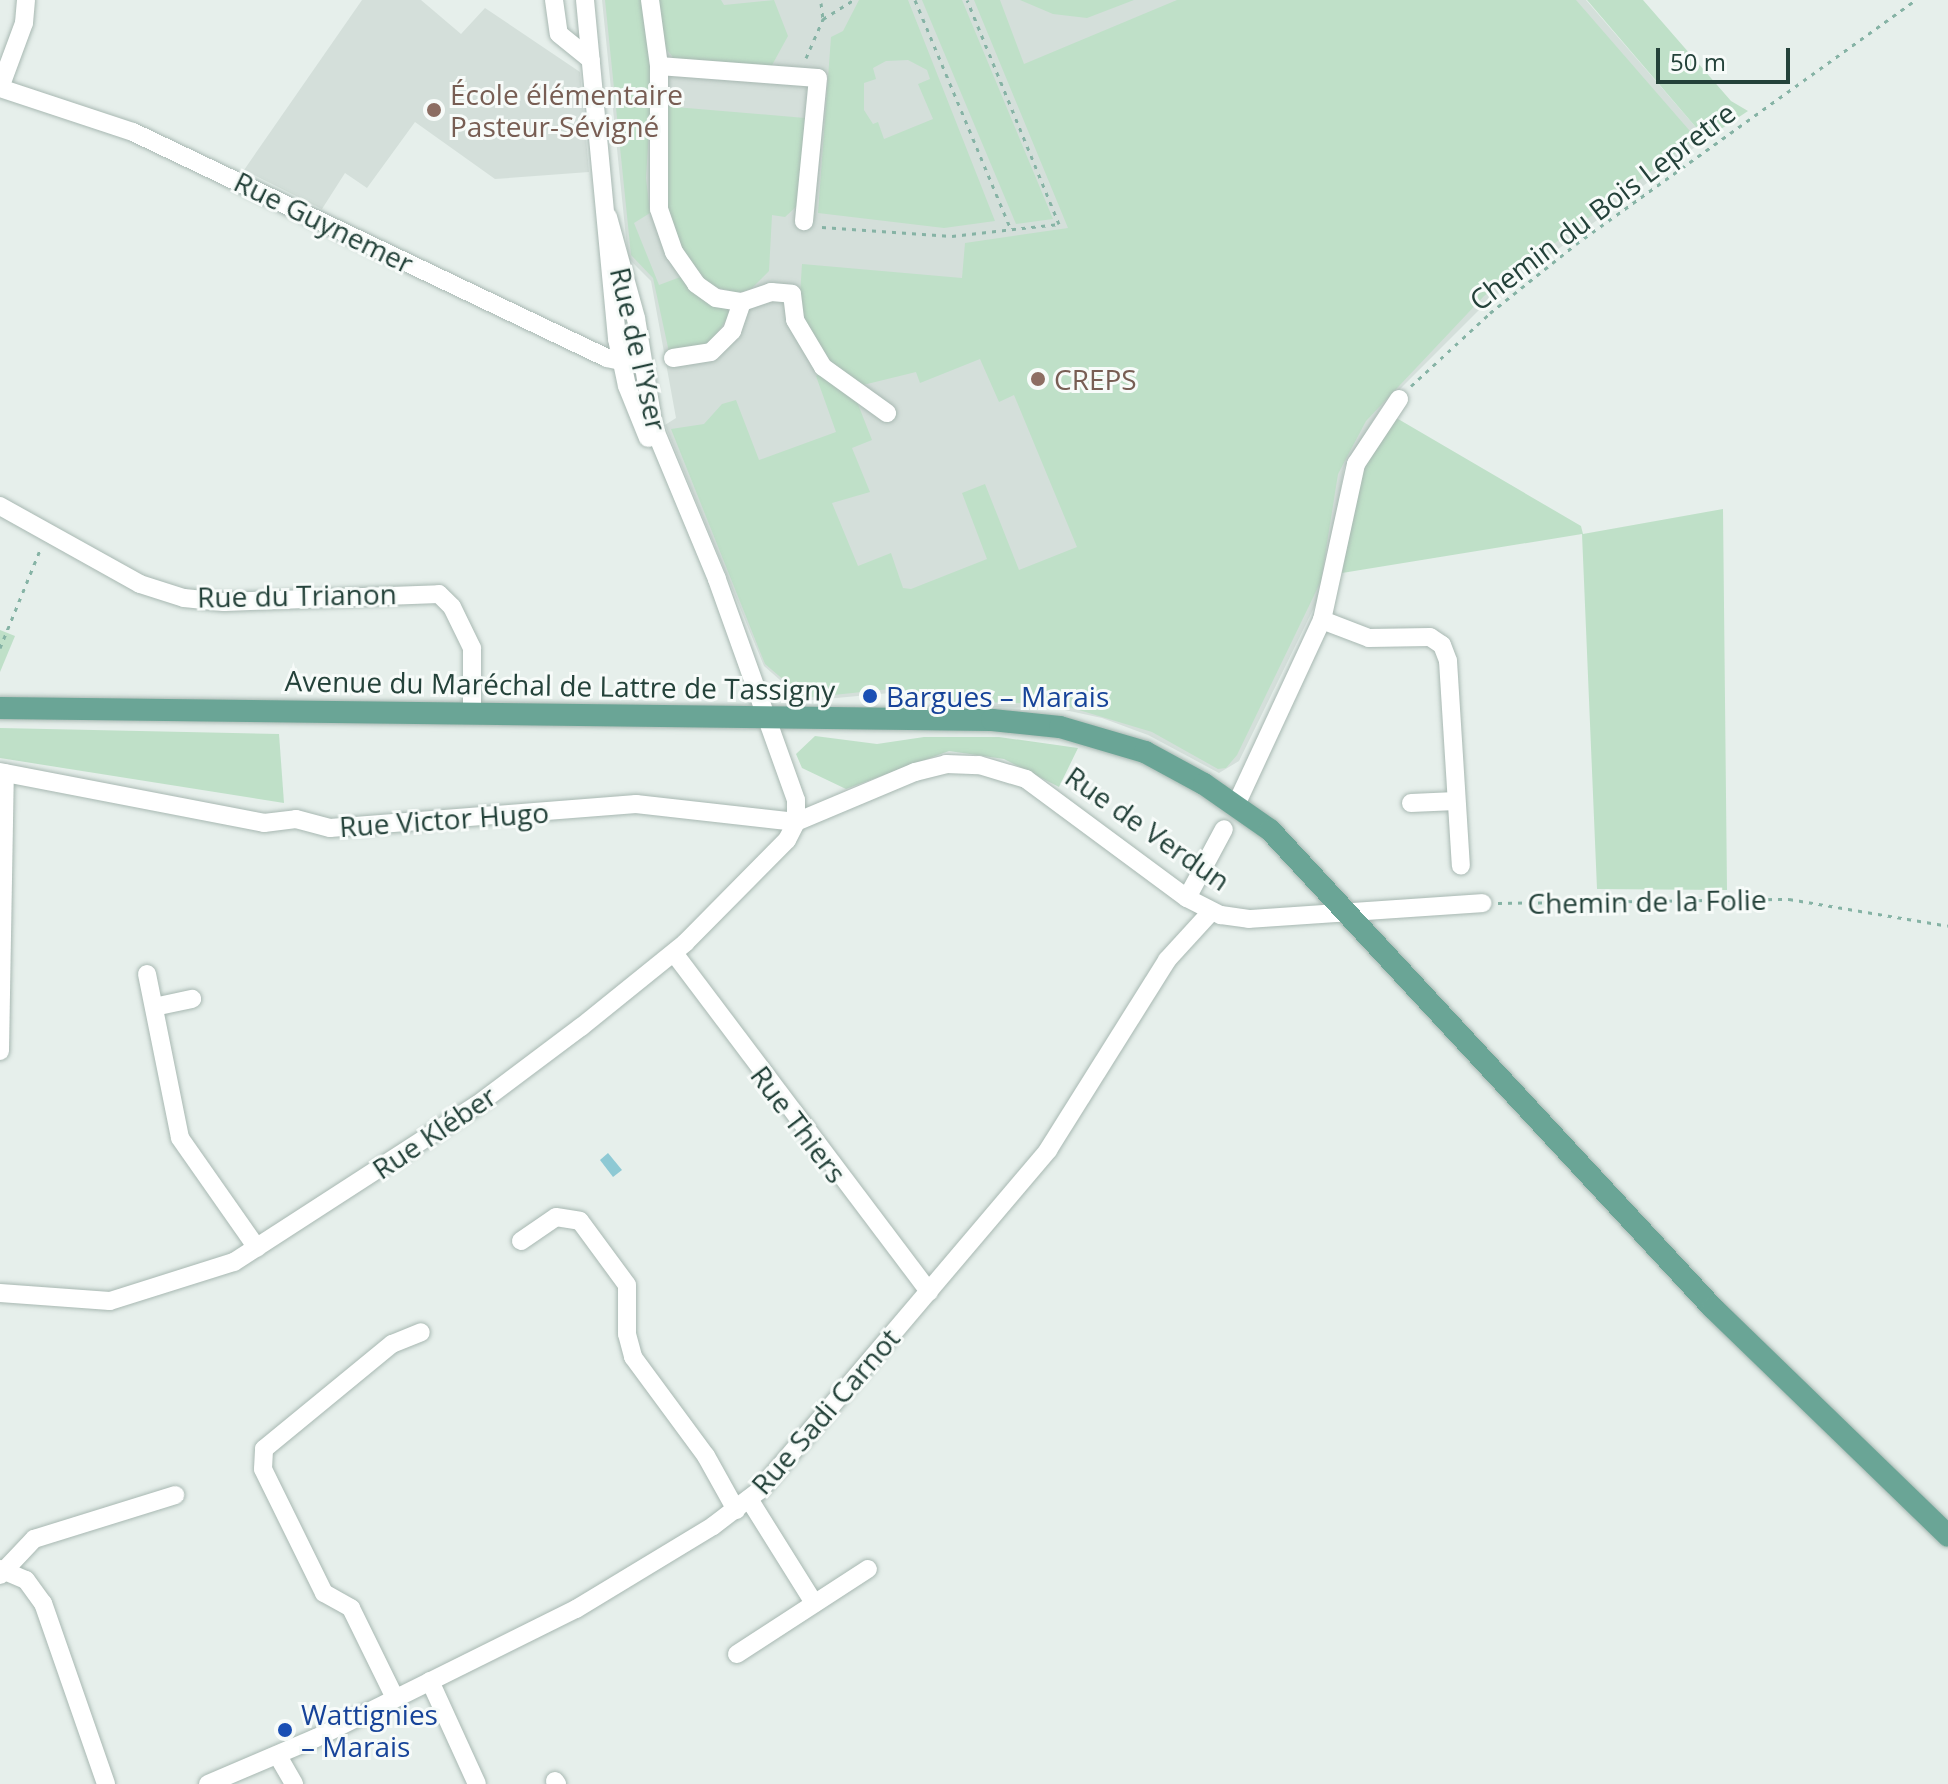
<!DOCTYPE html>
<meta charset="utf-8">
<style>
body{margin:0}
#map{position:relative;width:1948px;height:1784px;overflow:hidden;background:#e6efeb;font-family:"Open Sans",sans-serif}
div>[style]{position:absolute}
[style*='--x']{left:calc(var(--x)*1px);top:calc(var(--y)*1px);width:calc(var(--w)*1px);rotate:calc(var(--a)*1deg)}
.built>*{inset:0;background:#d4dfda}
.green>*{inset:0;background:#bfe0c8}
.water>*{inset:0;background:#8ec9d4}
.path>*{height:3px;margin-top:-1.5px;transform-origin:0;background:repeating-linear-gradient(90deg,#86b3a5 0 4px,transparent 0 10px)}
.roads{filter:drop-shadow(0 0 2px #a8b8b2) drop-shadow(0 0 2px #a8b8b2)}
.minor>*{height:18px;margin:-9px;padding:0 9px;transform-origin:9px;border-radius:9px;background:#fff}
.major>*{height:22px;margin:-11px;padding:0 11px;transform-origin:11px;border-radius:11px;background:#6aa596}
.dots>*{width:22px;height:22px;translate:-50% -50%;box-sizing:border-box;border:4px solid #f7fbf9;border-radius:50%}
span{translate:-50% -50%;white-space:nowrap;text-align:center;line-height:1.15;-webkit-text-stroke:6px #f7fbf9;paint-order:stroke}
.education-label{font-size:28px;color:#785e54}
.left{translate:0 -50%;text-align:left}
.street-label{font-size:28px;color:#24423a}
.transit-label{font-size:28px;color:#164399}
.scale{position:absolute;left:1656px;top:48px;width:134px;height:36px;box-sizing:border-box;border:4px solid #24423a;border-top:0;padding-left:10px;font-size:24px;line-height:28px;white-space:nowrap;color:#24423a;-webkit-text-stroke:6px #f7fbf9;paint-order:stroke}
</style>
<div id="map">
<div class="built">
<i style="clip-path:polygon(362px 0,421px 0,461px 34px,485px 8px,580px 72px,589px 172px,495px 179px,415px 122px,367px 188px,345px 173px,322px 209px,244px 170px)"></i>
<i style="clip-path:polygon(602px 0,1586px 0,1706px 139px,1487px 302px,1381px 408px,1344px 468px,1326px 583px,1239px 761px,1219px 773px,1148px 735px,1102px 718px,1060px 709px,937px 705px,921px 696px,890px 693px,804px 701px,764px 666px,665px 425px,676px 418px,651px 281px,628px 258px)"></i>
</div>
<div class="green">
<i style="clip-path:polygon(605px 0,645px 0,653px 69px,646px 178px,650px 213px,634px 223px,659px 285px,683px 276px,734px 309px,710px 343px,669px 352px,653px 278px,631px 255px)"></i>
<i style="clip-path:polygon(657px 0,721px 0,724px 5px,774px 0,788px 36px,771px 67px,675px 60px,665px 47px)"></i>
<i style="clip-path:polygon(evenodd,859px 0,908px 0,995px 221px,944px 228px,818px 213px,831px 37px,843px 31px,859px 0,908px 60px,927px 70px,930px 79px,918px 84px,933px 119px,884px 139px,878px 122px,873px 124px,864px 110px,864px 83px,876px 79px,873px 68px,886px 61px,908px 60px)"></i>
<i style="clip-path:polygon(922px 0,962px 0,1053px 219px,1016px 224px)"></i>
<i style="clip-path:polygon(974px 0,1000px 0,1024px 64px,1177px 0,1576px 0,1696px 138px,1484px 296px,1366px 421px,1338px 474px,1321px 581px,1237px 755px,1226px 768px,1218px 769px,1152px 732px,1059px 704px,939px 701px,921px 692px,890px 689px,805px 698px,765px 664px,671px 429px,704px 424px,722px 404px,736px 400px,759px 460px,836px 432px,816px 376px,823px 372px,854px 394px,872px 440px,852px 448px,870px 492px,832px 503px,858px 566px,891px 553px,903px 588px,911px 589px,987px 559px,962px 493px,985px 484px,1019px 570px,1077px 547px,1014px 395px,999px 402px,980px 359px,920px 383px,916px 372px,863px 385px,817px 353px,799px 310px,802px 264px,962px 278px,965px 243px,1068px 228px)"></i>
<i style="clip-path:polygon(1020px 0,1134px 0,1087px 18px,1053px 14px)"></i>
<i style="clip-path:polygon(1587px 0,1643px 0,1731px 101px,1748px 111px,1706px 139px)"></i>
<i style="clip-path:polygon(663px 106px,805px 118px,799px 204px,785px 217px,772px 215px,769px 271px,751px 289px,738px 293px,708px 285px,677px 241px,667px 218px)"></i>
<i style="clip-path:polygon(1393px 416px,1581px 526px,1583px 534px,1723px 509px,1727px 890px,1597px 889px,1582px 534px,1342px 573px,1364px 458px)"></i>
<i style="clip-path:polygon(0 630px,15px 636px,0 672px)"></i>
<i style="clip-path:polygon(0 728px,279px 734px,284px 803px,0 758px)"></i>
<i style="clip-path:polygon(815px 736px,877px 744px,924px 737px,999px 737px,1078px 748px,1059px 787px,1004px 759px,949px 751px,846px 789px,802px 768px,796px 754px)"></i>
</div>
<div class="water">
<i style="clip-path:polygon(608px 1153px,622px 1170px,613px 1177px,600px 1160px)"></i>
</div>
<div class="path">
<i style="--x:915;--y:0;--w:249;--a:67.3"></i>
<i style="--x:821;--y:3;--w:16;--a:83"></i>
<i style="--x:806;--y:58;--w:43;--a:-66.4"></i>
<i style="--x:823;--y:19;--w:36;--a:-32"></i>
<i style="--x:822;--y:227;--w:130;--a:4"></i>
<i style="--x:952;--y:236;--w:108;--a:-6.4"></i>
<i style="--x:1059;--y:224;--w:242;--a:-112.3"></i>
<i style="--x:1411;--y:386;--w:108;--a:-42.7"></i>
<i style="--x:1490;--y:313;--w:110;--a:-38.7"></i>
<i style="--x:1576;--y:244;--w:418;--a:-35.7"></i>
<i style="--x:0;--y:648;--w:106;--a:-67.8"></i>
<i style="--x:1498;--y:903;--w:291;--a:-0.8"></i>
<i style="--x:1789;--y:899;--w:161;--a:9.6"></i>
</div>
<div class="roads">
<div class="minor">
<i style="--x:26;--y:0;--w:23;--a:95"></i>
<i style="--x:24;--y:23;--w:69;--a:110.3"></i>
<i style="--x:0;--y:88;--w:140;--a:18.3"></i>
<i style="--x:133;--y:132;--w:525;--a:25.49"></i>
<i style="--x:607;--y:358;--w:38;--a:12"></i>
<i style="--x:554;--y:0;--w:34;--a:82"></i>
<i style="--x:559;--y:34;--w:41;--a:39.1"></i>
<i style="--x:585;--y:0;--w:341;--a:84.6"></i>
<i style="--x:617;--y:339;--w:48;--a:78"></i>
<i style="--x:627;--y:386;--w:56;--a:68"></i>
<i style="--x:650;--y:0;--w:67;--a:82.2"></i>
<i style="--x:659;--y:66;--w:143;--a:90"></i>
<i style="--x:659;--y:209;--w:46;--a:70.8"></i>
<i style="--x:674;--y:252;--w:39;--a:55"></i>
<i style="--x:696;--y:284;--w:24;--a:35"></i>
<i style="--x:716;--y:298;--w:26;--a:9"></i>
<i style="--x:742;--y:302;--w:31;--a:-19"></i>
<i style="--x:771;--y:292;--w:21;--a:5"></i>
<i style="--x:792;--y:294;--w:26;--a:83"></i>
<i style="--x:795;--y:320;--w:55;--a:59.2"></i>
<i style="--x:823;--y:367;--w:79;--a:35.7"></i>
<i style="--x:659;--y:66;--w:159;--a:4.3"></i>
<i style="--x:818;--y:78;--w:144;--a:95.6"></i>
<i style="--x:673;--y:358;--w:38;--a:-9"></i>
<i style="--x:711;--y:352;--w:30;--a:-45"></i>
<i style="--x:732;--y:331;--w:31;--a:-71"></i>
<i style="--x:0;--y:506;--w:160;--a:29.1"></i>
<i style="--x:140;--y:584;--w:46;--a:17.7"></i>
<i style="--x:184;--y:598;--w:40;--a:5.7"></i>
<i style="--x:224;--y:602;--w:215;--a:-2.1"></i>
<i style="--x:439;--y:594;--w:18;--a:45"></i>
<i style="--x:452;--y:607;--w:46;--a:64"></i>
<i style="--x:472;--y:648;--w:66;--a:90"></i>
<i style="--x:1322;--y:620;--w:50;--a:21"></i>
<i style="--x:1369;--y:638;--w:61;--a:-0.9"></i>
<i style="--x:1430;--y:637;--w:14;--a:34"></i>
<i style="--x:1442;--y:645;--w:17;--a:69"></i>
<i style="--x:1448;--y:661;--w:205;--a:86.4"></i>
<i style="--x:0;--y:772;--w:269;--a:10.9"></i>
<i style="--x:264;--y:823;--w:32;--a:-7"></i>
<i style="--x:296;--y:819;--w:35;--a:15"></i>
<i style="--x:330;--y:828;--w:307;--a:-4.5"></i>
<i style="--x:636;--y:804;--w:161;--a:6.4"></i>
<i style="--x:796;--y:822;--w:129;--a:-22.8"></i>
<i style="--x:915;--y:772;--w:32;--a:-14"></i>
<i style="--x:946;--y:764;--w:33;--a:2"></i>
<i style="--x:979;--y:765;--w:49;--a:16.6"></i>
<i style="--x:1026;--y:779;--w:200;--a:36.5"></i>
<i style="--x:1187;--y:898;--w:38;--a:27"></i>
<i style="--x:1221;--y:915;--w:28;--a:8"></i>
<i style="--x:1249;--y:919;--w:234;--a:-3.9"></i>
<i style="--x:1411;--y:803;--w:45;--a:-2.5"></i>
<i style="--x:1236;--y:805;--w:204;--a:-65.1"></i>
<i style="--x:1322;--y:620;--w:160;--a:-77.7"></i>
<i style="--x:1356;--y:464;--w:78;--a:-56.5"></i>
<i style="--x:1187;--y:898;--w:78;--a:-61.8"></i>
<i style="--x:674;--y:953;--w:424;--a:53"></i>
<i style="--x:147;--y:974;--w:167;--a:78.6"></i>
<i style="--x:180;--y:1138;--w:134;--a:55"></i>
<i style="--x:154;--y:1007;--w:39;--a:-12"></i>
<i style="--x:0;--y:1051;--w:278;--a:-89"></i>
<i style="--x:521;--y:1241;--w:42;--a:-34.4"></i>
<i style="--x:556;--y:1217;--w:24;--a:9"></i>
<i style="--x:580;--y:1221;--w:79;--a:53.7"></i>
<i style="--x:627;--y:1285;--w:49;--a:90"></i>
<i style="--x:627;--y:1334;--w:24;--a:75"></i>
<i style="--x:633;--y:1357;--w:123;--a:53.6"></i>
<i style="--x:706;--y:1456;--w:62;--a:60.9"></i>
<i style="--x:0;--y:1293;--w:110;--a:4.2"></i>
<i style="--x:110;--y:1301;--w:130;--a:-17.5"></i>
<i style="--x:234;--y:1262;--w:289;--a:-32.9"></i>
<i style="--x:477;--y:1105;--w:130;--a:-36.9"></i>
<i style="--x:581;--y:1027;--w:134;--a:-38.9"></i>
<i style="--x:685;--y:943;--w:145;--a:-45.3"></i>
<i style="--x:787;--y:840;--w:20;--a:-63"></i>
<i style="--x:796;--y:822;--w:22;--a:-90"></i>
<i style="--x:796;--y:800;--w:235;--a:-109.7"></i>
<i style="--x:717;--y:579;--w:164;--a:-112.6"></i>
<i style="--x:654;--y:428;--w:111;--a:-99.3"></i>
<i style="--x:636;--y:318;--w:105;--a:-105.5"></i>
<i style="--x:749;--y:1499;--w:123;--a:58"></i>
<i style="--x:0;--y:1569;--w:28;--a:23"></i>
<i style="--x:26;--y:1580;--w:29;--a:54"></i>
<i style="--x:43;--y:1603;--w:192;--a:70.8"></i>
<i style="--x:0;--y:1575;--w:50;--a:-46.6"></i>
<i style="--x:34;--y:1539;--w:148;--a:-17.3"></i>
<i style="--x:737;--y:1654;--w:156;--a:-33"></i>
<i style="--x:430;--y:1681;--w:113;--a:65.5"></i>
<i style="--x:395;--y:1698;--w:100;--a:-116.1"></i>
<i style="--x:351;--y:1608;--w:31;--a:-151"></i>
<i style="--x:324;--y:1593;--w:138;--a:-116.2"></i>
<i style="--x:263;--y:1469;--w:20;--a:-87"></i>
<i style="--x:264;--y:1449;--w:166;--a:-39.4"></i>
<i style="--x:392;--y:1344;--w:31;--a:-22"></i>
<i style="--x:278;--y:1756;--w:32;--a:60"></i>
<i style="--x:555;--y:1781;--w:4;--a:56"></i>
<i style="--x:208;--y:1784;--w:117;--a:-23.1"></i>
<i style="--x:316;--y:1738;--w:290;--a:-26.4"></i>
<i style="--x:576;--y:1609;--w:160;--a:-31.2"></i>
<i style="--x:713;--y:1526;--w:59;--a:-37.5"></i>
<i style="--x:760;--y:1490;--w:446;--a:-49.7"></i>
<i style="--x:1048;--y:1150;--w:224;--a:-57.9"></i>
<i style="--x:1167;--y:960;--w:65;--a:-47.5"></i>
</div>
<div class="major">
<i style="--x:0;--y:708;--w:992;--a:0.69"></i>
<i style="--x:992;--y:720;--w:68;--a:5.9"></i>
<i style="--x:1060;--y:727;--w:89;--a:16.4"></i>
<i style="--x:1145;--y:752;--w:67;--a:28.5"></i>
<i style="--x:1204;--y:784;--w:80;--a:34.9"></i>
<i style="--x:1270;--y:830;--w:652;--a:47.18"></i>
<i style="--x:1713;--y:1308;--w:327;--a:44.1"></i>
</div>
</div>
<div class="dots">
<i style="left:434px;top:110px;background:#8d6e63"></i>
<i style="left:1038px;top:379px;background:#8d6e63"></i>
<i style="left:870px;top:696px;background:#1a4fb4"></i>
<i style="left:285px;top:1730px;background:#1a4fb4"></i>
</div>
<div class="education-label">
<span class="left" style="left:450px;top:110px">École élémentaire<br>Pasteur-Sévigné</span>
<span class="left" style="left:1054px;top:379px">CREPS</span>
</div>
<div class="street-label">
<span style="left:1602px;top:206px;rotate:-37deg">Chemin du Bois Lepretre</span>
<span style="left:324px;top:222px;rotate:26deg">Rue Guynemer</span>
<span style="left:639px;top:349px;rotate:77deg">Rue de l'Yser</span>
<span style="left:297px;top:595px;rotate:-1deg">Rue du Trianon</span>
<span style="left:560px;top:685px;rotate:1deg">Avenue du Maréchal de Lattre de Tassigny</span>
<span style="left:444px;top:819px;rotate:-4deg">Rue Victor Hugo</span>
<span style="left:1148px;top:828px;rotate:35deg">Rue de Verdun</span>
<span style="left:1647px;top:901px;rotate:-1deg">Chemin de la Folie</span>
<span style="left:799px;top:1124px;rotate:53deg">Rue Thiers</span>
<span style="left:434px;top:1132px;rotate:-34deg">Rue Kléber</span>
<span style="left:825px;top:1411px;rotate:-49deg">Rue Sadi Carnot</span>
</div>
<div class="transit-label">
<span class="left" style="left:886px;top:696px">Bargues – Marais</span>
<span class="left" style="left:301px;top:1730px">Wattignies<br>– Marais</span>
</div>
<div class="scale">50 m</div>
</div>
